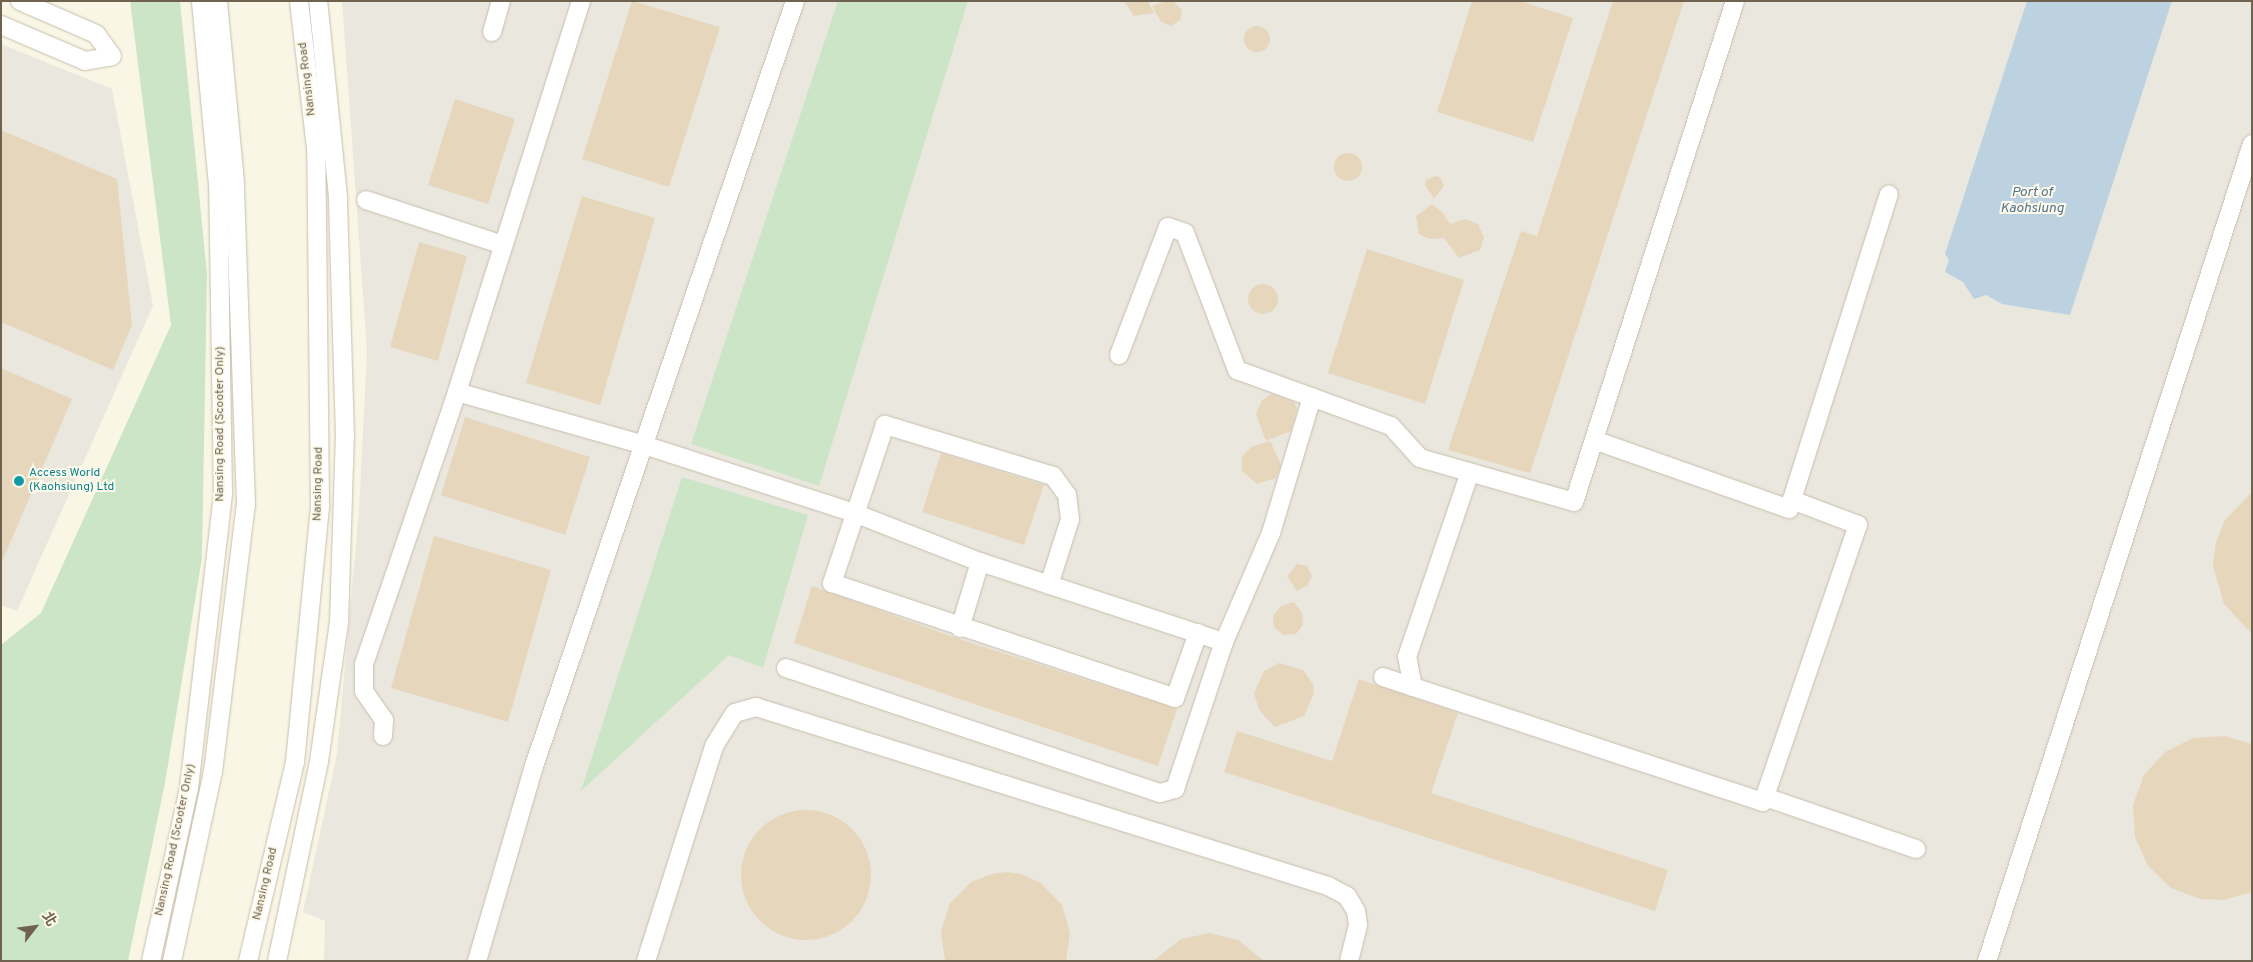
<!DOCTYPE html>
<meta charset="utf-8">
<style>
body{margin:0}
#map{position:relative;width:2253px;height:962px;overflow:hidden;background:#f9f6e6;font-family:Overpass,"Noto Sans TC",sans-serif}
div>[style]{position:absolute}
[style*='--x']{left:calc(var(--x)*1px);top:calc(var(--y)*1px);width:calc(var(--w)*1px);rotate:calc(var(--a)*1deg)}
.industrial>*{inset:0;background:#eae7df}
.green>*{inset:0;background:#cbe5c6}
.water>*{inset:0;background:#bdd2e0}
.building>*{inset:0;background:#e6d7bc}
.round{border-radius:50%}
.roads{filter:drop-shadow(0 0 1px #c7beab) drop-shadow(0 0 1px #c7beab)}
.minor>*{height:18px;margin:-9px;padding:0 9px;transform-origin:9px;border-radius:9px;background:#fff}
.dots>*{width:14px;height:14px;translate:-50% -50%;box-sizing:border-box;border:2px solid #fdfaeb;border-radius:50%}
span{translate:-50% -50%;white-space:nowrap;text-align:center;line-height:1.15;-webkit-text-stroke:4px #fdfaeb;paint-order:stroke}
.street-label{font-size:12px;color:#6f624e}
.culture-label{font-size:12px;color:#0d838f}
.left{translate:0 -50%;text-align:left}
.water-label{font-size:14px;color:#52758c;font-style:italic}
.frame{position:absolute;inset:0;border:2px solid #6f624e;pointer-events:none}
.north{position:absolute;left:10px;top:902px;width:50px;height:50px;-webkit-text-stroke:4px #fdfaeb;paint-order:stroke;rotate:60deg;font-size:14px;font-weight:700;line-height:20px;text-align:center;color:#6f624e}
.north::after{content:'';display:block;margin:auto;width:18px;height:22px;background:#6f624e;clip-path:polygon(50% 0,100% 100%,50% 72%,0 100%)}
</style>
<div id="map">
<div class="industrial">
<i style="clip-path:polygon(342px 1px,2035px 1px,2069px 315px,2172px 1px,2252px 1px,2252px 961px,324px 961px,325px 921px,303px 912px,337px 754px,359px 511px,367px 351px)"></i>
<i style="clip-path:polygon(1px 44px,112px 89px,153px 306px,17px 611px,1px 605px)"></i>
</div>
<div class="green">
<i style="clip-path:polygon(130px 1px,180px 1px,207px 274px,202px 558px,165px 783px,128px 961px,1px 961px,1px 645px,41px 613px,171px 325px)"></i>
<i style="clip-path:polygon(838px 1px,968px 1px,819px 486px,691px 444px)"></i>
<i style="clip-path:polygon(682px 477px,808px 515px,763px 668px,729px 655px,581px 791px)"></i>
</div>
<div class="water">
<i style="clip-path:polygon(2027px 1px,2172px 1px,2070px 315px,2002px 304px,1986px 295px,1974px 299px,1963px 282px,1945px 272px,1949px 260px,1945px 254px)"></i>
</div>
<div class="building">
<i style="clip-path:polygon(632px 1px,720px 27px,669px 187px,582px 159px)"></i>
<i style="clip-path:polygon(1124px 1px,1148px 1px,1154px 13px,1134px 16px)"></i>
<i style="clip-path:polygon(1167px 1px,1174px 2px,1182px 10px,1180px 20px,1171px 26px,1161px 22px,1152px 6px)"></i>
<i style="clip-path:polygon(1472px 1px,1521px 1px,1573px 18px,1533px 142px,1437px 112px)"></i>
<i style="clip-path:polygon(1613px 1px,1684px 1px,1530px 473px,1448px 450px,1521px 231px,1537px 236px)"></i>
<i class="round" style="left:1244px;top:26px;width:26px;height:26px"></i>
<i style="clip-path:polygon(455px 99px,515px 119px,488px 204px,428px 185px)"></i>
<i style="clip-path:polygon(1px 130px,117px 179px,132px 325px,113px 370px,1px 322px)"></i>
<i class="round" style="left:1334px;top:153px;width:28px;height:28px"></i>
<i style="clip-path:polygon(1435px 176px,1440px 177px,1444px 186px,1434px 199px,1425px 185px,1426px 180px)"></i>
<i style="clip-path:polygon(582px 196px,655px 218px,600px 405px,526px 383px)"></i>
<i style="clip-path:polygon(1432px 204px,1443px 213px,1450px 224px,1465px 219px,1478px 224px,1484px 237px,1480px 250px,1459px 258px,1444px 238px,1430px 239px,1419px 234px,1416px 216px)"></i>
<i style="clip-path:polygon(419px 242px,467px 256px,438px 361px,390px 347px)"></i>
<i style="clip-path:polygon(1367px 249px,1464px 280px,1425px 404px,1328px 373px)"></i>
<i class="round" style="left:1248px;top:284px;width:30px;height:30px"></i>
<i style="clip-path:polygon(1px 368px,72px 399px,1px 564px)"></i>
<i style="clip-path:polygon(1272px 394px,1294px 402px,1297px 409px,1291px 431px,1266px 441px,1256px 414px,1262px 400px)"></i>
<i style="clip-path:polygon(465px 417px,590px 457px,565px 535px,441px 495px)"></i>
<i style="clip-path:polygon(1270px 441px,1281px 464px,1276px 478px,1257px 484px,1242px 471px,1242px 457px,1251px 447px)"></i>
<i style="clip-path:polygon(941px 453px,1044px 485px,1024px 545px,922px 512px)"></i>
<i style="clip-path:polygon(2252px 492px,2252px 634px,2224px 604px,2213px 566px,2216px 542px,2225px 520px)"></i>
<i style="clip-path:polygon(434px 536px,551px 570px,508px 722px,391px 688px)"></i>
<i style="clip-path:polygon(1297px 564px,1307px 566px,1312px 576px,1308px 585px,1297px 591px,1287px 576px)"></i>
<i style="clip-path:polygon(812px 586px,956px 638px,1177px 709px,1158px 766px,794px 643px)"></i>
<i style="clip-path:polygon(1294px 602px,1302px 613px,1303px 625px,1296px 634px,1283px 635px,1274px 627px,1273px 616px,1281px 606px)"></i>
<i style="clip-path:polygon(1279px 663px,1303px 670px,1313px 684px,1314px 693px,1304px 716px,1275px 727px,1259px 710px,1254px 693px,1264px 671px)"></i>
<i style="clip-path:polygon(1359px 679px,1458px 713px,1431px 793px,1668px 870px,1655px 911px,1224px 772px,1237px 731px,1332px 761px)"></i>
<i style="clip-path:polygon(2225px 736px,2252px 744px,2252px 892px,2224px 900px,2200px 899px,2171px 888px,2148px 866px,2135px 837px,2133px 805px,2144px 775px,2165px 752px,2193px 738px)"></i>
<i class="round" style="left:741px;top:810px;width:130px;height:130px"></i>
<i style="clip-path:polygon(1006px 872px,1021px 874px,1041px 883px,1062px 905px,1070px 933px,1066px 961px,945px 961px,941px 931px,950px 903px,971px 882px,992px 874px)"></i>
<i style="clip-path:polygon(1210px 933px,1238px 940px,1264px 961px,1153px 961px,1181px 939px)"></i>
</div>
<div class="roads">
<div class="minor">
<i style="--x:1;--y:25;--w:91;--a:23.2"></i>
<i style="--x:85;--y:61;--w:27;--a:-10"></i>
<i style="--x:112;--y:56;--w:27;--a:-126"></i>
<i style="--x:96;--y:34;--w:83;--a:-156.5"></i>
<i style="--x:492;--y:32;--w:32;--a:-74"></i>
<i style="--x:366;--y:200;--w:144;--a:18.2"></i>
<i style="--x:1119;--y:355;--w:137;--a:-69.1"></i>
<i style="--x:1168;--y:227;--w:18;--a:19"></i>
<i style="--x:1185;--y:233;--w:147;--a:69.2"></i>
<i style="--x:1237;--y:370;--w:164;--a:20"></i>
<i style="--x:1391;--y:426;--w:43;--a:47.8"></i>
<i style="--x:1420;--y:458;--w:160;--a:15.9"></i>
<i style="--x:1574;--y:502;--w:526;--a:-72.18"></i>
<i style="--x:457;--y:392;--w:194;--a:15.8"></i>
<i style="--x:644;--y:445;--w:221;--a:17.9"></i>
<i style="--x:854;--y:513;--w:135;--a:21.3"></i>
<i style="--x:980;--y:562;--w:257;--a:18.2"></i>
<i style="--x:1594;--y:440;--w:207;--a:19.5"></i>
<i style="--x:1789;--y:509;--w:330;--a:-72.4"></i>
<i style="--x:1049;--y:585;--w:69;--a:-72.3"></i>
<i style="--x:1070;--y:519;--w:24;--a:-97"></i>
<i style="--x:1067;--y:495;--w:24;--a:-126"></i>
<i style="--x:1053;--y:476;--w:176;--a:-163.1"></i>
<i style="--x:885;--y:425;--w:167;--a:108.5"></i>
<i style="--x:832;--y:583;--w:362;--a:18.5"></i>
<i style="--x:1175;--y:698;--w:69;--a:-70.5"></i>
<i style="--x:960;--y:628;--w:69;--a:-73.1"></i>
<i style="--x:786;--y:668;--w:394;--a:18.5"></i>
<i style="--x:1160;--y:793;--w:16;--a:-15"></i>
<i style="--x:1175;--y:789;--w:155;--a:-71.6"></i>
<i style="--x:1224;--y:642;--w:119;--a:-66.7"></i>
<i style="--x:1271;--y:533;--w:142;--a:-73.2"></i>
<i style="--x:1383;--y:677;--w:400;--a:18.2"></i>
<i style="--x:1763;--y:802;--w:293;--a:-71.1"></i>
<i style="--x:1858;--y:525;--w:71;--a:-159.3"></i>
<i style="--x:1413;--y:687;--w:31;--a:-101"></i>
<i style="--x:1407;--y:657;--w:195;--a:-71.2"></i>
<i style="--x:383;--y:736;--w:16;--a:-86"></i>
<i style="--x:384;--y:720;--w:35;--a:-125"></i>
<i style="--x:364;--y:691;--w:27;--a:-90"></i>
<i style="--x:364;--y:664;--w:287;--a:-71.1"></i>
<i style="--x:457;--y:392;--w:410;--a:-72.4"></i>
<i style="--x:1765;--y:797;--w:160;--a:19"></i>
<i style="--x:151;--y:961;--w:177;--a:-77.6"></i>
<i style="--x:189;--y:788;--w:296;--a:-83.4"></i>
<i style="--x:223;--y:494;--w:309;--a:-90.9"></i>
<i style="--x:218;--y:185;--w:185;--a:-95.3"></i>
<i style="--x:172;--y:961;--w:193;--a:-77.8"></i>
<i style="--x:213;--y:772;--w:269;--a:-83"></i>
<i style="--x:246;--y:505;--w:323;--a:-92"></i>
<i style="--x:235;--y:182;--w:182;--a:-95.4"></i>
<i style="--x:248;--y:961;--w:204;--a:-76.7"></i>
<i style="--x:295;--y:762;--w:257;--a:-84.4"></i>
<i style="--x:320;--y:506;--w:358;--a:-90.6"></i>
<i style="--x:316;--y:148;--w:148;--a:-96.6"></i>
<i style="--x:277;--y:961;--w:204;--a:-78.1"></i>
<i style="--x:319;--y:761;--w:139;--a:-81.8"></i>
<i style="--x:339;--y:623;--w:186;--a:-88.2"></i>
<i style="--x:345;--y:437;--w:240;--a:-91.7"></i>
<i style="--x:338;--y:197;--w:197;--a:-95.8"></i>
<i style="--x:477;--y:961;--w:203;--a:-73.7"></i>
<i style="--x:534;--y:766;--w:808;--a:-71.16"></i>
<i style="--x:646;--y:961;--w:225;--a:-72.4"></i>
<i style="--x:714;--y:746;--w:39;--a:-58"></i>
<i style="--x:735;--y:713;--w:22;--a:-16"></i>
<i style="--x:756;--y:707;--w:599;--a:17.38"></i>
<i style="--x:1328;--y:886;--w:21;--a:28"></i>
<i style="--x:1347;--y:896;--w:17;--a:59"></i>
<i style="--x:1356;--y:911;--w:14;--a:82"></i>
<i style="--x:1358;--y:925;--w:37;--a:104"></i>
<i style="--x:1987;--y:961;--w:859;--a:-72.03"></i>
</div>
</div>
<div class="dots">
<i style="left:19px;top:481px;background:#0f9aa8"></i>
</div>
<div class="street-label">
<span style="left:308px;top:79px;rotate:-97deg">Nansing Road</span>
<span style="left:221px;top:424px;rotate:-90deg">Nansing Road (Scooter Only)</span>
<span style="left:319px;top:484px;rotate:-89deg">Nansing Road</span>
<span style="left:176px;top:840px;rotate:-78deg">Nansing Road (Scooter Only)</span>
<span style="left:266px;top:884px;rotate:-77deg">Nansing Road</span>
</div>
<div class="culture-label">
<span class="left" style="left:29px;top:481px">Access World<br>(Kaohsiung) Ltd</span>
</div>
<div class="water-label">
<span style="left:2032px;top:201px">Port of<br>Kaohsiung</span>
</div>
<div class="frame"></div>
<div class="north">北</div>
</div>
